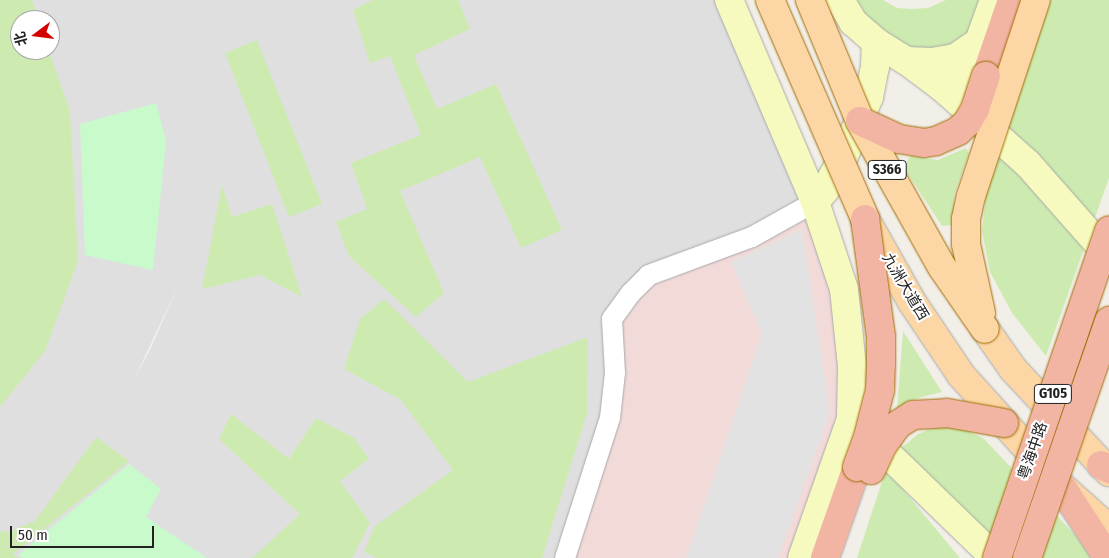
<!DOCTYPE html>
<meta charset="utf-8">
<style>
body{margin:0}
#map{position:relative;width:1109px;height:558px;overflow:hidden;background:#f2efe9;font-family:"Fira Sans Condensed","Noto Sans SC",sans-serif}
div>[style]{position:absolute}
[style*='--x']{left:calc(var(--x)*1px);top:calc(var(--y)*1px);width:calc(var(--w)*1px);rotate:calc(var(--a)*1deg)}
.residential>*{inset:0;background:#e0dfdf}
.commercial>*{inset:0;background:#f2dad9}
.grass>*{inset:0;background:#cdebb0}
.park>*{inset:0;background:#c8facc}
.parking>*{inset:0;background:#e2e2e2}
.roads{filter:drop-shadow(0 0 1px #a9a9a9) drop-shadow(0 0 1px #a9a9a9)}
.minor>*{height:20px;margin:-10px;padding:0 10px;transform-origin:10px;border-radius:10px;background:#fff}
.secondary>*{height:28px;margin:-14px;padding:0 14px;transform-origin:14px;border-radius:14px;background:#f7fabf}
.primary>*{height:28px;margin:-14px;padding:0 14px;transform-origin:14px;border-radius:14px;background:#fcd6a4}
.trunk>*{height:28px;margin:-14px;padding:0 14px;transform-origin:14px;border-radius:14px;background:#f2b4a3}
.bridges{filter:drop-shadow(0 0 1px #a06b00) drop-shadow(0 0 1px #a06b00)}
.primary-bridge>*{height:28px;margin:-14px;padding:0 14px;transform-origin:14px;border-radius:14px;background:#fcd6a4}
.trunk-bridge>*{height:28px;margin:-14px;padding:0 14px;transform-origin:14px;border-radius:14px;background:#f2b4a3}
span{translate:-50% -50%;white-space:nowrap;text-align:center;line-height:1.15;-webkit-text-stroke:4px #fff;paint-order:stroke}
.shield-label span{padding:1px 4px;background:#fff;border:1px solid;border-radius:4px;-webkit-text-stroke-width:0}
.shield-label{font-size:14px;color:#222;font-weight:700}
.street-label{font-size:15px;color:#222}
.north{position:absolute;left:10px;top:10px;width:50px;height:50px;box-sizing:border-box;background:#fff;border:1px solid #a7a7a7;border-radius:50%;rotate:255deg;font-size:14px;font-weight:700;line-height:20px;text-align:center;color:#222}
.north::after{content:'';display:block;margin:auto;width:18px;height:22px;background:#d40000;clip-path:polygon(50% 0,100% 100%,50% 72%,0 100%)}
.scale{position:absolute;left:10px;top:526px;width:144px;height:22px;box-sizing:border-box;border:2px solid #222;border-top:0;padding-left:6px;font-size:15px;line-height:18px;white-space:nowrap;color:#222;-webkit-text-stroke:4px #fff;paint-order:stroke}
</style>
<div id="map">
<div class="residential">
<i style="clip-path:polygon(evenodd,0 0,729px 0,814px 202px,615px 373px,565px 558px,0 558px,0 0,20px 20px,50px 20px,50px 50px,20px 50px,20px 20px,0 0,179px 284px,150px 350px,135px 377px,179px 284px)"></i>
</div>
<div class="commercial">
<i style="clip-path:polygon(814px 203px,852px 366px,802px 558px,565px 558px,610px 418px,612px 319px,631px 294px)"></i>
</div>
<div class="grass">
<i style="clip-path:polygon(0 0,32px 0,39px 20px,20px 20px,20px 50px,49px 50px,70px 112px,78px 261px,45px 351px,0 407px)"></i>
<i style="clip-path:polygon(373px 0,458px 0,470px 29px,414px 55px,437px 109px,496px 84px,562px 230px,521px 248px,480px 157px,400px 191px,444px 293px,416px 317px,349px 256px,336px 222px,367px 209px,351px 163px,421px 135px,390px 56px,370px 63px,353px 10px)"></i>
<i style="clip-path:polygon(854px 0,883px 0,897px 8px,911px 9px,928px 8px,946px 0,981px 0,969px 36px,958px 43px,932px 52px,906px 47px,865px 18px)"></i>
<i style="clip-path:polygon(1051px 0,1109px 0,1109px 178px,1046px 356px,1012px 313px,990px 272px,982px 231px,988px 178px)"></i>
<i style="clip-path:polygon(257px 40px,322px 204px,289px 217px,225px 53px)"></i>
<i style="clip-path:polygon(966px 148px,969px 153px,955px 192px,952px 225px,942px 226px,904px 168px,910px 156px,938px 160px)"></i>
<i style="clip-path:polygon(222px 185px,232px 217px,272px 204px,302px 297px,260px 275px,202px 289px)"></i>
<i style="clip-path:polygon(384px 299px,468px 382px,588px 337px,587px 413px,542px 558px,377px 558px,364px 552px,374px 527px,453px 470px,401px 400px,344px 369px,360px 319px)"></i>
<i style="clip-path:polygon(903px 331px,942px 392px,918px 398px,897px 409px)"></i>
<i style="clip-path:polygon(231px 414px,289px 459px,316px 418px,354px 438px,369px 459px,340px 481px,370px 523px,352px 558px,252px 558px,300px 514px,219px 439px)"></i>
<i style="clip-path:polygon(948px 422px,983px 438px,1097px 558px,1017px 558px,898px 451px,918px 434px)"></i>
<i style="clip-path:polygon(96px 437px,129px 461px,13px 554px,18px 558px,0 558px,0 531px,9px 532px,35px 521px)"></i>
<i style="clip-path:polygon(886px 469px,960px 558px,857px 558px)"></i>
</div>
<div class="park">
<i style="clip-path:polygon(156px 103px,166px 141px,153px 270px,85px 255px,80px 124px)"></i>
<i style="clip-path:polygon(129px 464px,161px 489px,146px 517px,207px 558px,22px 558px,18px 555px)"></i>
</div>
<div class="parking">
<i style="clip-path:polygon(802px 229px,830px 413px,778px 558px,686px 558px,762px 334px,731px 262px)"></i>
</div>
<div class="roads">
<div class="minor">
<i style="--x:565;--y:558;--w:147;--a:-72.2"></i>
<i style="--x:610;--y:418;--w:45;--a:-83.7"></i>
<i style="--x:615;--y:373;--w:54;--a:-93.2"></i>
<i style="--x:612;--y:319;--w:32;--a:-54"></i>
<i style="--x:631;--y:293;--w:25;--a:-45"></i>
<i style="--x:649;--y:275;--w:110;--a:-20.3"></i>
<i style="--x:752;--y:237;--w:72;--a:-29.1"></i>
</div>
<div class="secondary">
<i style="--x:729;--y:0;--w:220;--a:66.9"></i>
<i style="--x:815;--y:202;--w:92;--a:71.6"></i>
<i style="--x:844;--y:289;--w:77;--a:84.1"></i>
<i style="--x:852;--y:366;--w:53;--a:91.1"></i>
<i style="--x:851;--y:419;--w:147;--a:109.4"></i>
<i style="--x:840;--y:0;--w:26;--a:59"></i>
<i style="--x:853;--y:22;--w:30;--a:41"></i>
<i style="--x:876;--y:42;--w:36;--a:32"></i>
<i style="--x:907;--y:61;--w:45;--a:36.9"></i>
<i style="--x:943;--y:88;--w:114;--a:41.8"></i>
<i style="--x:1028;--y:164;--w:123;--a:48.6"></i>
<i style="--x:907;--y:61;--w:25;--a:2"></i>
<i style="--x:932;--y:62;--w:23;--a:-10"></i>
<i style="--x:955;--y:58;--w:29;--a:-34"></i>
<i style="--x:943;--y:88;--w:18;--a:-29"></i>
<i style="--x:959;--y:79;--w:19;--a:-51"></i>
<i style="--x:971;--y:64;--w:68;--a:-70.2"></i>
<i style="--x:815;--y:202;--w:16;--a:-50"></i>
<i style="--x:825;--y:190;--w:39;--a:-61"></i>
<i style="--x:844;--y:156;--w:64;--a:-67"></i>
<i style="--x:869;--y:97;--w:31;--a:-79"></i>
<i style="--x:875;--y:67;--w:25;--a:-88"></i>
<i style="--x:865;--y:432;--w:181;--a:44.1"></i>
</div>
<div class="primary">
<i style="--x:865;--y:219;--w:95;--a:60.5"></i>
<i style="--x:912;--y:302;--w:88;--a:56.1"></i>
<i style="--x:961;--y:375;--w:149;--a:48"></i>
<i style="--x:1061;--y:486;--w:64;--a:41.9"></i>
<i style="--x:985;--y:329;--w:49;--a:55"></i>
<i style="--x:1013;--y:369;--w:141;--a:47"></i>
</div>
<div class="trunk">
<i style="--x:986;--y:76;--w:80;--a:-71.1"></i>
<i style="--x:1101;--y:465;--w:9;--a:27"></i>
<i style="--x:1061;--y:486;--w:86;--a:56.9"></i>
<i style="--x:825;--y:558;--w:96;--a:-70.6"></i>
</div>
</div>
<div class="bridges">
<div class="primary-bridge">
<i style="--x:770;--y:0;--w:239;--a:66.5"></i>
<i style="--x:810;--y:0;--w:131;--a:67.5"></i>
<i style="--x:860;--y:121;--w:167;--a:60.7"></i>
<i style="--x:942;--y:267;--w:75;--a:55.3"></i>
<i style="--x:981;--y:313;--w:71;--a:-102.3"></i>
<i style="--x:966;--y:244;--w:25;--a:-90"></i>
<i style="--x:966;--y:219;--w:24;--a:-78"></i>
<i style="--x:971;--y:196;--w:206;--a:-71.7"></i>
</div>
<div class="trunk-bridge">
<i style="--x:860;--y:121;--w:43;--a:24.8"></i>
<i style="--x:899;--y:139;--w:25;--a:9"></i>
<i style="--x:924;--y:143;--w:12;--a:-9"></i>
<i style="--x:936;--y:141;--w:24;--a:-24"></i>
<i style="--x:958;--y:131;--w:12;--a:-42"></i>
<i style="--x:967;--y:123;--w:16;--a:-60"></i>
<i style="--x:975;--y:109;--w:35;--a:-72"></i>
<i style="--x:857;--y:467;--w:32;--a:-70"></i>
<i style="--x:868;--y:437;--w:49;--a:-75.7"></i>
<i style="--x:880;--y:390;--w:26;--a:-88"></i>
<i style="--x:881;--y:364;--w:27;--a:-90"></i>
<i style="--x:881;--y:337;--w:119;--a:-97.7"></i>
<i style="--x:871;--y:470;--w:26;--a:-65"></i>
<i style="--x:882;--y:446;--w:26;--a:-54"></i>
<i style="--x:897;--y:425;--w:19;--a:-32"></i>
<i style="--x:913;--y:415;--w:34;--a:-3"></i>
<i style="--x:947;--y:413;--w:58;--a:10"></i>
<i style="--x:997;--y:558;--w:346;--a:-71.1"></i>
<i style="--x:1027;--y:558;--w:251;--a:-70.9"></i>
</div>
</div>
<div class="shield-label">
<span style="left:887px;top:170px">S366</span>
<span style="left:1053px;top:394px">G105</span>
</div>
<div class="street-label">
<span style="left:905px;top:287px;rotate:59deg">九洲大道西</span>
<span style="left:1033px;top:451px;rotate:-71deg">粤海中路</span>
</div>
<div class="north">北</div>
<div class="scale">50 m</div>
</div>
